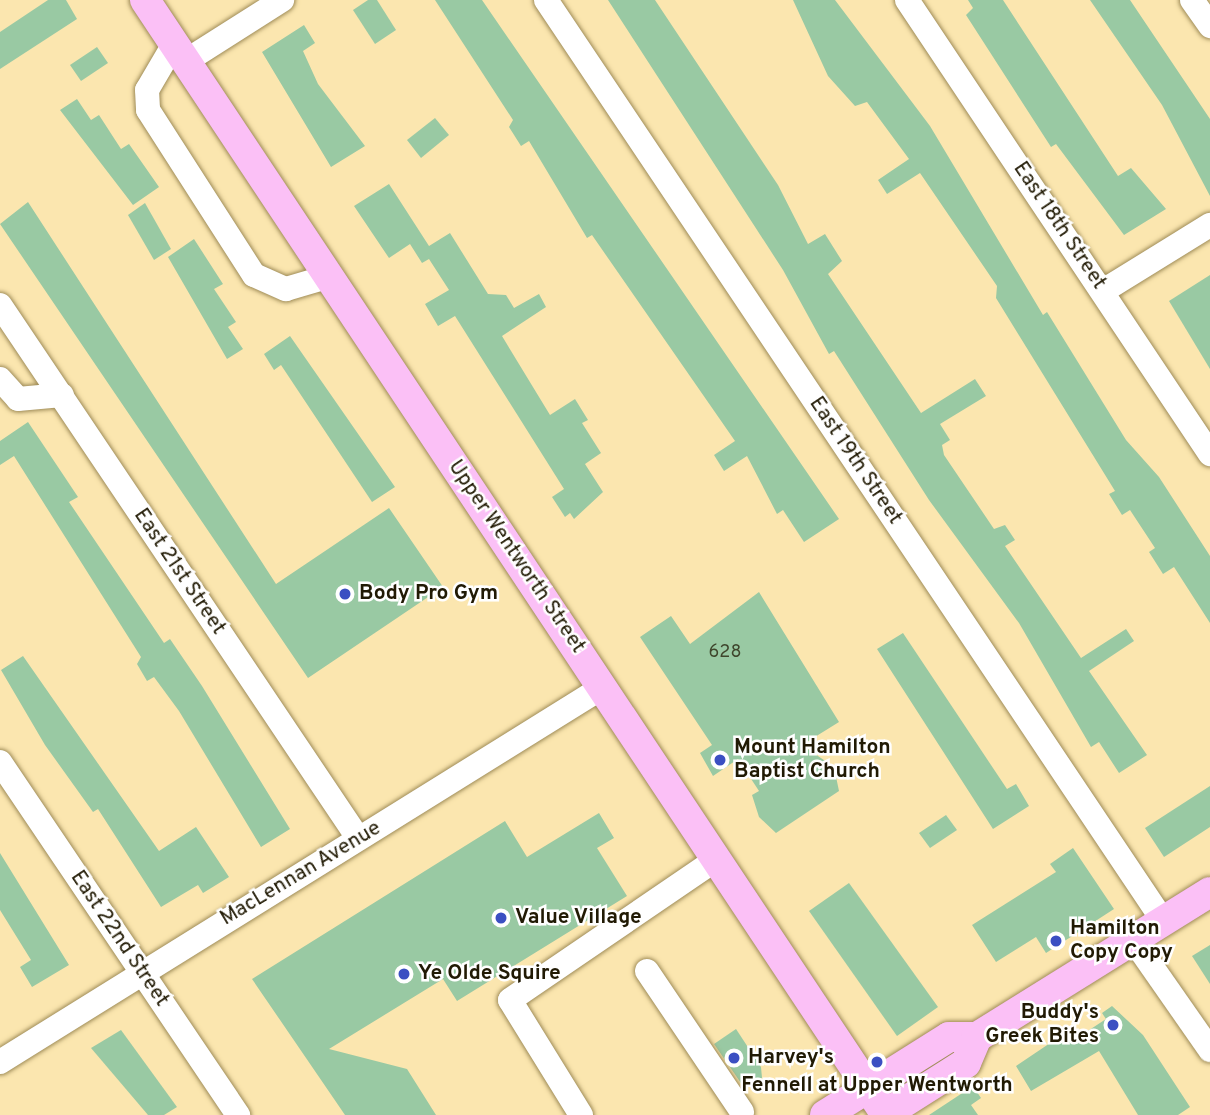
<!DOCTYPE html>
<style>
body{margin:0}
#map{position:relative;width:1210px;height:1115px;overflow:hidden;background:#fbe6af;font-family:Overpass,sans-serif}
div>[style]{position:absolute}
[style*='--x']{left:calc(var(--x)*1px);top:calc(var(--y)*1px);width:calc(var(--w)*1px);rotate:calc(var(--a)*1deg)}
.building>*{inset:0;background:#99c9a3}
.roads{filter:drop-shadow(0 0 2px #9f8c58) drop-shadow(0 0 2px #9f8c58)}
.minor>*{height:24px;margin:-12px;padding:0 12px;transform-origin:12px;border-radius:12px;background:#fff}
.major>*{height:30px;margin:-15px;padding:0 15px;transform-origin:15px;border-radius:15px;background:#fbc0f6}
.dots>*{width:19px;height:19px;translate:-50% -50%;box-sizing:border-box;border:4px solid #fff;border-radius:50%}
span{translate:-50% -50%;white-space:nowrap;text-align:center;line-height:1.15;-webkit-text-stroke:5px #fff;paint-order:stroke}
.number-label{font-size:18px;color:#3f462c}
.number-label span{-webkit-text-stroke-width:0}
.street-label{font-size:21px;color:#211a04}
.poi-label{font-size:21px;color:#211a04;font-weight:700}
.left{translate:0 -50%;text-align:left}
.right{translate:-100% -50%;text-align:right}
</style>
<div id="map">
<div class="building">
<i style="clip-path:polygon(48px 0,66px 0,77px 19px,0 69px,0 32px)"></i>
<i style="clip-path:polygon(368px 0,377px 0,396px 30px,375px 44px,353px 10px)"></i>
<i style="clip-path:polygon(435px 0,482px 0,839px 519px,804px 542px,783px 510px,777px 514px,747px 456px,724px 471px,714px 455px,735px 441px,592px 235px,587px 238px,529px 141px,521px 146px,509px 127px,513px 120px)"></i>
<i style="clip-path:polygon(608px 0,655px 0,778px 185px,808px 244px,825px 234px,842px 261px,828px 274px,921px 413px,975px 379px,986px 396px,940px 424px,950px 440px,942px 445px,944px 455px,994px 529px,1005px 525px,1015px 540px,1005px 546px,1081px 658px,1126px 629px,1134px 641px,1089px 671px,1147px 755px,1119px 773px,1099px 742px,1091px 747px,1019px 623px,929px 500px,834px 351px,829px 354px,783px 270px)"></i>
<i style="clip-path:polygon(793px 0,835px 0,930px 126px,1043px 315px,1047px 312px,1126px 440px,1159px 477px,1210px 556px,1210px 623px,1174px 567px,1163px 574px,1149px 552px,1155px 548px,1130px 510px,1122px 515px,1109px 494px,1115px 491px,996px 298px,997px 286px,920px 173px,887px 194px,878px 180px,909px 159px,867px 102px,855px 106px,828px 76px)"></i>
<i style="clip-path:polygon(968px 0,1003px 0,1118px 176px,1131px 168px,1166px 209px,1124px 235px,1056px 144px,1051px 147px,966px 15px,973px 8px)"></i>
<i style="clip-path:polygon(1090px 0,1130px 0,1210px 119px,1210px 196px,1162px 105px)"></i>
<i style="clip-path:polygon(304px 25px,315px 43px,303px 51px,318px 84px,365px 146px,331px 167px,262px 52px)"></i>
<i style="clip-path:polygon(97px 47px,108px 63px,81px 81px,70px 65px)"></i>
<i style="clip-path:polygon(77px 99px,91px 120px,99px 115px,121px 149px,129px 144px,159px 187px,133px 205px,60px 110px)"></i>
<i style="clip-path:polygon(435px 118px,449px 135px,421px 158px,407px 140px)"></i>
<i style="clip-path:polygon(389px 184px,429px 246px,450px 233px,488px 294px,506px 295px,514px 308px,539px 294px,546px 307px,502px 336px,550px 415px,575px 399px,588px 420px,582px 423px,601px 453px,585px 464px,603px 492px,574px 519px,570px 513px,565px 517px,552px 497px,564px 489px,455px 316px,438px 326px,425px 304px,449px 290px,429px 259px,422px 263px,410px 244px,389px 258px,354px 206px)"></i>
<i style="clip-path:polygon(28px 202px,276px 584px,389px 508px,443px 587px,308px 678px,0 224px)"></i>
<i style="clip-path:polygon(145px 203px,171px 249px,154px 260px,128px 215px)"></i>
<i style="clip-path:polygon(194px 239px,223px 284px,214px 289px,236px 322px,228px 327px,243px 349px,227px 359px,168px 257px)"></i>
<i style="clip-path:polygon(1210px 275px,1210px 369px,1169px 301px)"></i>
<i style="clip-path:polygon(290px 336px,395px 487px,372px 502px,281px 365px,274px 370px,264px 354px)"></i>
<i style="clip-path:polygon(28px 422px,78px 497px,69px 502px,164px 643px,170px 639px,202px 686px,290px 829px,261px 847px,179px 711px,154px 677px,147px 681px,137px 664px,141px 657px,14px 456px,0 465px,0 441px)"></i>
<i style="clip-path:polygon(759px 592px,839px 722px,802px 745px,834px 767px,839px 791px,776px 833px,759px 817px,752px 795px,759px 791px,738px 759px,713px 776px,700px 753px,712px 745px,640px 637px,671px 616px,690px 644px)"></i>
<i style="clip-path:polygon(903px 633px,1007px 789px,1016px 784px,1029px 806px,993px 829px,877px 649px)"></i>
<i style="clip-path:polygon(23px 656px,159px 851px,196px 827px,229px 877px,203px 893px,198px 885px,161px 907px,98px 809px,93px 812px,45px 745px,1px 670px)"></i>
<i style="clip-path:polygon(1210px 786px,1210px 827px,1164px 857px,1145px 828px)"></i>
<i style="clip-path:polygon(599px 813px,614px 838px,597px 848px,627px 896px,457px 1001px,443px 979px,329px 1049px,407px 1069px,436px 1115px,345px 1115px,252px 979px,505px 821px,527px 857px)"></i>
<i style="clip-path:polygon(946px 815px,957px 830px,930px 848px,919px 833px)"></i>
<i style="clip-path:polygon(1073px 848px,1114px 909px,1046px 953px,1036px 937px,996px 962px,972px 925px,1056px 872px,1050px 864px)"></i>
<i style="clip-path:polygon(0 853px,69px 965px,32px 987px,20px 967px,31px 960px,0 910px)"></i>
<i style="clip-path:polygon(849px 883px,938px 1007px,897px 1036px,809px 911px)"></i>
<i style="clip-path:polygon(1210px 945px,1210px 984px,1192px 956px)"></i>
<i style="clip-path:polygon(1112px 1006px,1143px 1035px,1190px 1107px,1178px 1115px,1138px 1115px,1099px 1051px,1031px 1091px,1016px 1066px,1065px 1033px,1071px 1042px,1106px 1019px,1102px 1013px)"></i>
<i style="clip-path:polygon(736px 1029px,761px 1067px,762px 1078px,745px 1089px,714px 1044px)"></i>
<i style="clip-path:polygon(121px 1030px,177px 1107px,164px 1115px,148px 1115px,91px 1048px)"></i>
<i style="clip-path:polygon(973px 1086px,981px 1098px,971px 1105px,978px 1115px,929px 1115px)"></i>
</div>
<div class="roads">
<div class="minor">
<i style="--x:546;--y:0;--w:1110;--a:56.17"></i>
<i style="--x:907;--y:0;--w:546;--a:56.28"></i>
<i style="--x:1192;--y:0;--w:32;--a:55"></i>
<i style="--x:174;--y:44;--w:53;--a:120.4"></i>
<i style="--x:147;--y:90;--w:20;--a:87"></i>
<i style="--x:148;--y:110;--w:196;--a:57.3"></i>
<i style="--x:254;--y:275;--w:35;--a:24"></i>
<i style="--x:286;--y:289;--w:46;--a:-16.5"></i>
<i style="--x:186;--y:61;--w:114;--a:-32.4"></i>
<i style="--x:1103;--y:291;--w:126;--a:-31.7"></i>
<i style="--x:0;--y:305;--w:642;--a:56.11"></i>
<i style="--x:0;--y:379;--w:27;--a:48"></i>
<i style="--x:18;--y:399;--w:44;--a:-5.2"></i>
<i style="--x:0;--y:762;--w:426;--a:56"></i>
<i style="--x:1134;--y:941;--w:133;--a:55.1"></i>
<i style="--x:647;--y:971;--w:170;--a:56"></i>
<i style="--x:0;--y:1062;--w:710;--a:-31.88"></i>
<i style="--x:581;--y:1115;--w:135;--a:-121.7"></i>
<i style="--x:510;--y:1000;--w:250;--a:-34.3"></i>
</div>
<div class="major">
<i style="--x:145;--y:0;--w:1339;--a:56.39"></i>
<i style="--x:825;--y:1115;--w:146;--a:-32.2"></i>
<i style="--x:949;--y:1037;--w:28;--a:0"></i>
<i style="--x:977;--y:1037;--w:274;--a:-31.9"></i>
<i style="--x:884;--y:1115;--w:97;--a:-32.4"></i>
<i style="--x:966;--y:1063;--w:28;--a:-67"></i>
</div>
</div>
<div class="dots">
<i style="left:345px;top:594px;background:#3b4fc2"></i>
<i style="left:720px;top:760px;background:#3b4fc2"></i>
<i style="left:501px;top:918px;background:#3b4fc2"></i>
<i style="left:1056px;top:941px;background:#3b4fc2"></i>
<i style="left:404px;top:974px;background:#3b4fc2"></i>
<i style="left:1113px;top:1025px;background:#3b4fc2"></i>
<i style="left:734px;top:1058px;background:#3b4fc2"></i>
<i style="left:877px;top:1062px;background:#3b4fc2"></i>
</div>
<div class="number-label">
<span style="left:725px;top:653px">628</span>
</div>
<div class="street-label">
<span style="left:1059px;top:226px;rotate:56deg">East 18th Street</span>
<span style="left:855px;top:461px;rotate:56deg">East 19th Street</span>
<span style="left:516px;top:557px;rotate:56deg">Upper Wentworth Street</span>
<span style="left:179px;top:572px;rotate:56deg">East 21st Street</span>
<span style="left:301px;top:874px;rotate:-31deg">MacLennan Avenue</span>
<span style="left:119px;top:939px;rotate:56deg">East 22nd Street</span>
</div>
<div class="poi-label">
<span class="left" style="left:359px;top:594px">Body Pro Gym</span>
<span class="left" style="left:734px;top:760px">Mount Hamilton<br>Baptist Church</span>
<span class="left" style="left:515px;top:918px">Value Village</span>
<span class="left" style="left:1070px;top:941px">Hamilton<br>Copy Copy</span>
<span class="left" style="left:418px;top:974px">Ye Olde Squire</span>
<span class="right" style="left:1099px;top:1025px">Buddy's<br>Greek Bites</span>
<span class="left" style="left:748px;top:1058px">Harvey's</span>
<span style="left:877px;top:1086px">Fennell at Upper Wentworth</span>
</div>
</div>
